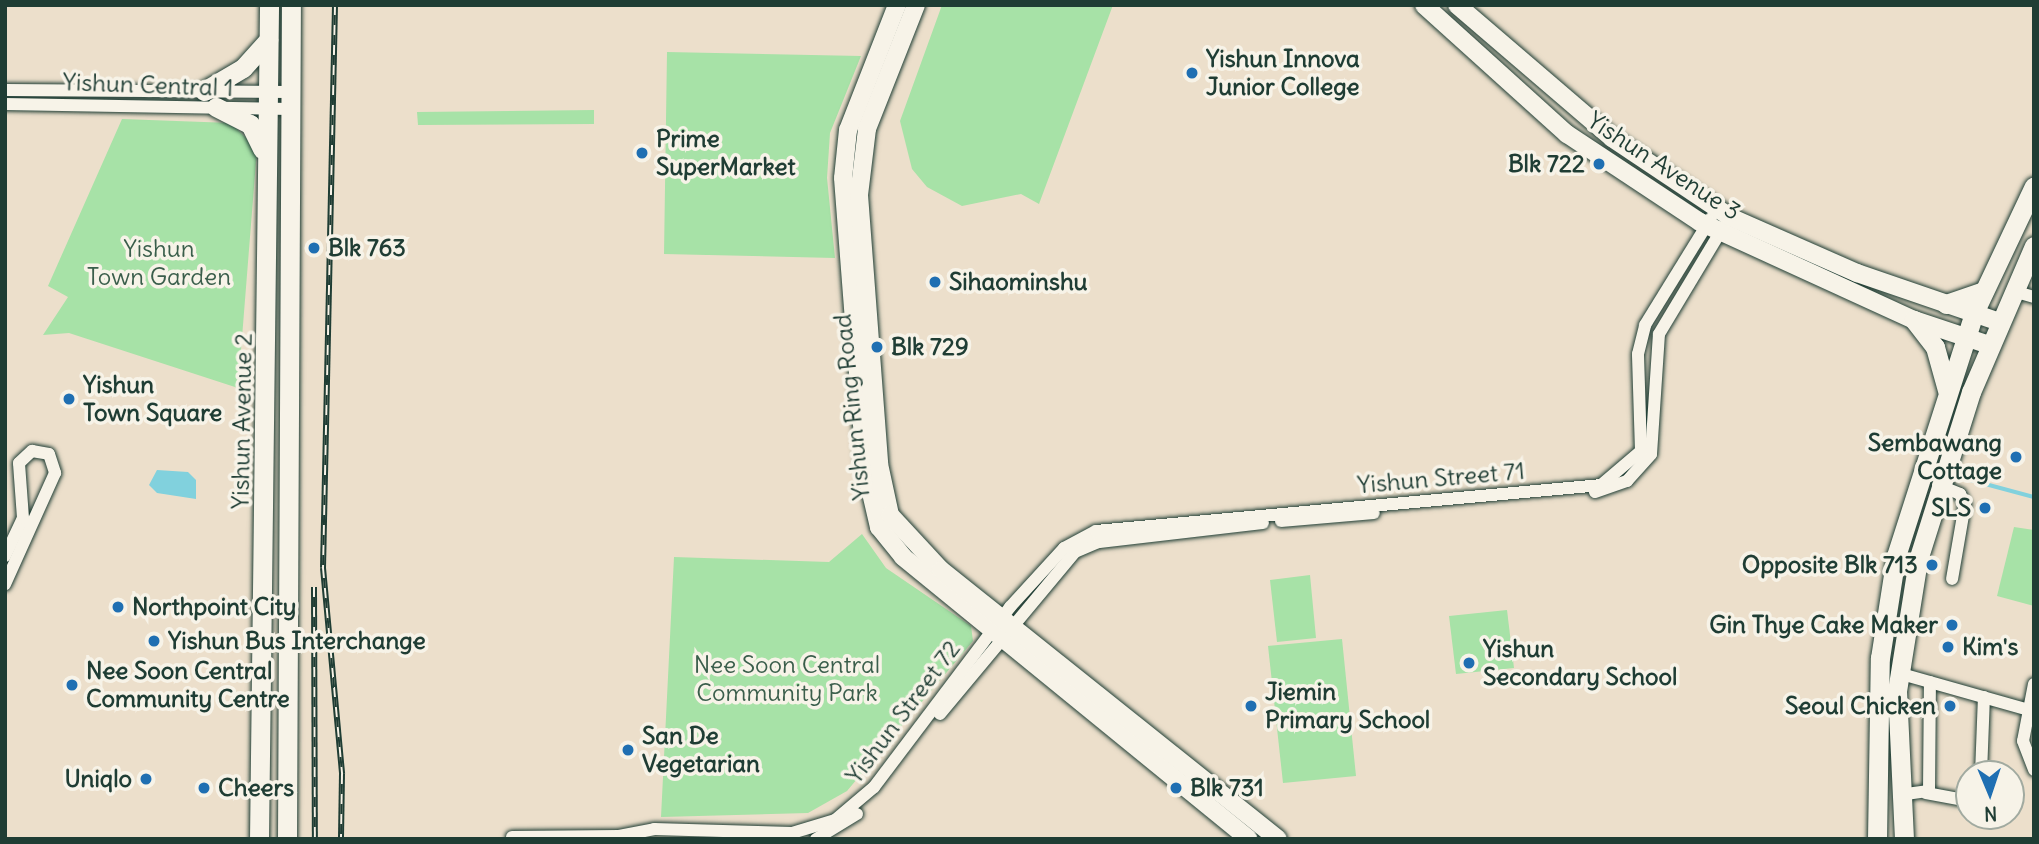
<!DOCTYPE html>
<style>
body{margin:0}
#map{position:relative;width:2039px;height:844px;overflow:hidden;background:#ecdfcb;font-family:Delius,sans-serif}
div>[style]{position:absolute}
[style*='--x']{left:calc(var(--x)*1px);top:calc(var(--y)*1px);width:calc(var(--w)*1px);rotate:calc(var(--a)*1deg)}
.green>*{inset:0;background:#a7e2a7}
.water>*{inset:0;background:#81d1dd}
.stream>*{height:3.5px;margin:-1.75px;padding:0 1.75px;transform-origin:1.75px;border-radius:1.75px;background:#81d1dd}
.roads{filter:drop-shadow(0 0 2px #1f3d34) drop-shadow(0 0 2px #1f3d34)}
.minor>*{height:12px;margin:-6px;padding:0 6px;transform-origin:6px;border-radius:6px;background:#f7f3e8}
.secondary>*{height:18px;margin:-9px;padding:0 9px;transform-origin:9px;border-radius:9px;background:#f7f3e8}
.primary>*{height:19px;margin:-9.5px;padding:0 9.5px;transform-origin:9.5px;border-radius:9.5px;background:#f7f3e8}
.rail>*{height:6px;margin-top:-3px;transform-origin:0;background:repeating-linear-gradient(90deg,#f7f3e8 0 10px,#1f3d34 0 20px);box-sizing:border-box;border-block:2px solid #1f3d34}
.dots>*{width:19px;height:19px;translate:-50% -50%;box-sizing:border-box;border:4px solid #f7f3e8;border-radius:50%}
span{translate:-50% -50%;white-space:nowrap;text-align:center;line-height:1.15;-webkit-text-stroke:7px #f7f3e8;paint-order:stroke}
.poi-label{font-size:24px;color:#1f3d34;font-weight:700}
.left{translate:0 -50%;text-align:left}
.right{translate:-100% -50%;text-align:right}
.street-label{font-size:24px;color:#1f3d34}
.park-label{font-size:24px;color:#3a5e4b}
.frame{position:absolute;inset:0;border:7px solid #1f3d34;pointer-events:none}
.north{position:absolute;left:1955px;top:760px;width:70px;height:70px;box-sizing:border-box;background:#f7f3e8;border:2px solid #a1aaa0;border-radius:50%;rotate:178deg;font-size:19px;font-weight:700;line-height:28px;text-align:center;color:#1f3d34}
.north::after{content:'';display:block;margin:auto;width:24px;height:32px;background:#1f6fb2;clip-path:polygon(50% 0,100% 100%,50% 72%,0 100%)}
</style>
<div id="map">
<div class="green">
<i style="clip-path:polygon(942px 5px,1113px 5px,1039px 204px,1021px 194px,962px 206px,927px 187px,912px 169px,900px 121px)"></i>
<i style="clip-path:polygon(667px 52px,861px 56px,830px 133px,827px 178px,835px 258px,664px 254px)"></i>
<i style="clip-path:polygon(594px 110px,594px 124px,418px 125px,417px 112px)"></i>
<i style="clip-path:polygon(122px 119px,231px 123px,257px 149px,238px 388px,69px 333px,43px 335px,68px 297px,48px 286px)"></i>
<i style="clip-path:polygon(2014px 527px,2034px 530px,2034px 606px,1997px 596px)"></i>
<i style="clip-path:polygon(862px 534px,886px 568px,971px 626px,973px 641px,847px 791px,808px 813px,661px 817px,674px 557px,829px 562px)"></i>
<i style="clip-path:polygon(1310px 575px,1316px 638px,1277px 642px,1270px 580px)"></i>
<i style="clip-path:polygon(1507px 610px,1514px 668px,1456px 674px,1449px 616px)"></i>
<i style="clip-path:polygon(1342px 639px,1356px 776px,1283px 783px,1268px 646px)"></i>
</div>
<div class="water">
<i style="clip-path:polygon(157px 470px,188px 472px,196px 480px,196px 499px,157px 493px,149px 485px)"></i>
</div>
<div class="stream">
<i style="--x:1967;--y:479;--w:69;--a:15"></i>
</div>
<div class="roads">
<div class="minor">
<i style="--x:5;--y:90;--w:285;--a:0.4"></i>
<i style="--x:5;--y:104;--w:285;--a:1"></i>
<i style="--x:2013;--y:291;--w:22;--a:16"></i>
<i style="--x:1938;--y:485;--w:24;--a:22"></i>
<i style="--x:1960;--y:494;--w:11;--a:63"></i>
<i style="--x:1965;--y:504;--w:76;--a:99.8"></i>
<i style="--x:1595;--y:492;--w:34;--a:-19"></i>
<i style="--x:1627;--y:481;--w:36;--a:-48"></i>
<i style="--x:1651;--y:454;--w:120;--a:-86.2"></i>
<i style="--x:1659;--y:334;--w:126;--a:-59"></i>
<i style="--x:1281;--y:521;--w:93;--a:-4.9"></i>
<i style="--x:5;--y:556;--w:42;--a:-64.7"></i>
<i style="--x:23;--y:518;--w:55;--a:-94.2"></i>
<i style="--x:19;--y:463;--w:18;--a:-43"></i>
<i style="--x:32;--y:451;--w:17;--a:10"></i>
<i style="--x:49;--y:454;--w:20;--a:72"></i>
<i style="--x:55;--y:473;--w:122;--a:114.2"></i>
<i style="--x:1898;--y:673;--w:136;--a:15.8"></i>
<i style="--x:2034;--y:684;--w:58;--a:100.9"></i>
<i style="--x:2023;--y:741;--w:31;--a:69"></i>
<i style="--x:940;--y:714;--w:211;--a:-50.2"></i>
<i style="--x:1075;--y:552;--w:26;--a:-23"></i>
<i style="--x:1099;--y:542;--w:165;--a:-6.6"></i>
<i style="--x:1981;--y:774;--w:77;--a:-87.8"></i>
<i style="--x:1926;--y:793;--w:44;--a:10.5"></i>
<i style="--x:1899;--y:795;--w:30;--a:-8"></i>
<i style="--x:1929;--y:791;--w:109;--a:-89.5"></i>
<i style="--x:512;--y:837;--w:107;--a:-0.5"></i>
<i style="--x:619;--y:836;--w:36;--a:-11"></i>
<i style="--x:654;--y:829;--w:138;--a:1.7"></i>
<i style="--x:792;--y:833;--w:45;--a:-16.8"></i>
<i style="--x:835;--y:820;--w:51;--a:-40.2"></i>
<i style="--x:874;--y:787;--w:226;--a:-52.9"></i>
<i style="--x:1010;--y:607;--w:80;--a:-47.5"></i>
<i style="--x:1064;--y:548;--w:36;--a:-28"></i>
<i style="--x:1096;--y:531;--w:507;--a:-5.2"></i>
<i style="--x:1601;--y:485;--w:52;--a:-40.4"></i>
<i style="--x:1641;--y:451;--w:97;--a:-91.8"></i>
<i style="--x:1638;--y:354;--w:30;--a:-76"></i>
<i style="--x:1645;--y:325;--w:126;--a:-58.3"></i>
<i style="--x:816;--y:839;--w:48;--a:-31.4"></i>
</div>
<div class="secondary">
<i style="--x:897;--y:5;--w:134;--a:111.4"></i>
<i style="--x:848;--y:130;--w:48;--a:95.9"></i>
<i style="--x:843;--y:178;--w:290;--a:85.6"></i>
<i style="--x:865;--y:467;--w:62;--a:76.9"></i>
<i style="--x:879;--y:527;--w:38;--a:51"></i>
<i style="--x:903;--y:557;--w:446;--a:39.2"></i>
<i style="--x:916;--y:5;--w:133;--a:111.6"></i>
<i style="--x:867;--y:129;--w:66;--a:96.9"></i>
<i style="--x:859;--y:195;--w:270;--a:85.7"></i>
<i style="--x:879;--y:464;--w:52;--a:77.8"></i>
<i style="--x:890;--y:515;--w:75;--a:47.2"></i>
<i style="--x:941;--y:570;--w:431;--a:38.6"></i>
<i style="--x:1424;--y:5;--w:193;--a:42.1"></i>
<i style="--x:1567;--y:134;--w:159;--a:33.5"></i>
<i style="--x:1700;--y:222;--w:235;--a:24.6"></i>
<i style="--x:1914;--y:320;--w:79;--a:18.4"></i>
<i style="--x:1457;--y:5;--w:204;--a:40.6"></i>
<i style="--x:1612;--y:138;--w:142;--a:33.8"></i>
<i style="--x:1730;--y:217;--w:139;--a:23.8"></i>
<i style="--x:1857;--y:273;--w:150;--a:19"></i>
</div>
<div class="primary">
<i style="--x:204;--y:91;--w:45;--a:-30.5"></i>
<i style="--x:243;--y:68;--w:38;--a:-48"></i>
<i style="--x:216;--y:107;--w:38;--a:27"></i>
<i style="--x:250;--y:124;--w:28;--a:64"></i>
<i style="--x:1946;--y:304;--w:40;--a:-18.9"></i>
<i style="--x:1914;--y:320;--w:34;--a:52"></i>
<i style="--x:1935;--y:347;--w:45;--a:74.4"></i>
<i style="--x:259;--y:839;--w:834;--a:-89.31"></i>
<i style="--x:287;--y:839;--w:834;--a:-89.73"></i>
<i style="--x:1877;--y:839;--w:181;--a:-89.1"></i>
<i style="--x:1880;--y:658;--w:103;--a:-81.1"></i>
<i style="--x:1896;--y:556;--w:255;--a:-72.2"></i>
<i style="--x:1974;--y:313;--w:140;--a:-64.7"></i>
<i style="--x:1904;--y:839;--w:148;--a:-92.7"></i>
<i style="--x:1897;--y:691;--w:133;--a:-80.9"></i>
<i style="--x:1918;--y:560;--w:176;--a:-72.5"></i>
<i style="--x:1971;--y:392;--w:159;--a:-66.7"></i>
</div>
</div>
<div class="rail">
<i style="--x:335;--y:5;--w:563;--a:91.22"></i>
<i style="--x:323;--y:568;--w:207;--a:84.7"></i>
<i style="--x:342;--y:774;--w:65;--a:90.9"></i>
<i style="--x:314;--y:587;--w:252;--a:89.8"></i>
</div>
<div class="dots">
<i style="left:1192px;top:73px;background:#1f6fb2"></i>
<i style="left:642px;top:153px;background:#1f6fb2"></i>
<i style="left:1599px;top:164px;background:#1f6fb2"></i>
<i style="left:314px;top:248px;background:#1f6fb2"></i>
<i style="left:935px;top:282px;background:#1f6fb2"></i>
<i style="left:877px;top:347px;background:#1f6fb2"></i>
<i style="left:69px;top:399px;background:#1f6fb2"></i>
<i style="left:2016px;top:457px;background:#1f6fb2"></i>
<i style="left:1985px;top:508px;background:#1f6fb2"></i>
<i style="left:1932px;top:565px;background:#1f6fb2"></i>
<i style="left:118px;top:607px;background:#1f6fb2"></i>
<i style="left:1952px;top:625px;background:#1f6fb2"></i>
<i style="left:154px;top:641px;background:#1f6fb2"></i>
<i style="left:1948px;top:647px;background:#1f6fb2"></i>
<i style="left:1469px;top:663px;background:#1f6fb2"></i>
<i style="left:72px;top:685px;background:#1f6fb2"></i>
<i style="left:1251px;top:706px;background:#1f6fb2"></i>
<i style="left:1950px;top:706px;background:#1f6fb2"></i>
<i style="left:628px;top:750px;background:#1f6fb2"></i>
<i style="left:146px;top:779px;background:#1f6fb2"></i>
<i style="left:204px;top:788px;background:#1f6fb2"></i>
<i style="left:1176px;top:788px;background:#1f6fb2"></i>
</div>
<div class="poi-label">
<span class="left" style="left:1206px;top:73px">Yishun Innova<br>Junior College</span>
<span class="left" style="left:656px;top:153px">Prime<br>SuperMarket</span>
<span class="right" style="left:1585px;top:164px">Blk 722</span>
<span class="left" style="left:328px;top:248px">Blk 763</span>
<span class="left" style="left:949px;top:282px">Sihaominshu</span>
<span class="left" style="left:891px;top:347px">Blk 729</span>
<span class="left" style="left:83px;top:399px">Yishun<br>Town Square</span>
<span class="right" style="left:2002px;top:457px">Sembawang<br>Cottage</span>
<span class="right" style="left:1971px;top:508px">SLS</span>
<span class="right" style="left:1918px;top:565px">Opposite Blk 713</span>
<span class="left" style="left:132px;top:607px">Northpoint City</span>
<span class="right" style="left:1938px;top:625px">Gin Thye Cake Maker</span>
<span class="left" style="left:168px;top:641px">Yishun Bus Interchange</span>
<span class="left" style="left:1962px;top:647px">Kim's</span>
<span class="left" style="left:1483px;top:663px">Yishun<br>Secondary School</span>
<span class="left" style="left:86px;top:685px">Nee Soon Central<br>Community Centre</span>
<span class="left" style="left:1265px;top:706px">Jiemin<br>Primary School</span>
<span class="right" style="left:1936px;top:706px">Seoul Chicken</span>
<span class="left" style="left:642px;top:750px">San De<br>Vegetarian</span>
<span class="right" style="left:132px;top:779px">Uniqlo</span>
<span class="left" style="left:218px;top:788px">Cheers</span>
<span class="left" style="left:1190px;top:788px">Blk 731</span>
</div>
<div class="street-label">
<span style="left:148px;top:85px;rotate:2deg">Yishun Central 1</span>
<span style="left:1664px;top:166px;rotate:33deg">Yishun Avenue 3</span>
<span style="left:852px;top:407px;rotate:-96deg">Yishun Ring Road</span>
<span style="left:242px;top:421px;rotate:-89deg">Yishun Avenue 2</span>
<span style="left:1441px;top:478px;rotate:-5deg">Yishun Street 71</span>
<span style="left:903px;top:712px;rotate:-53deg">Yishun Street 72</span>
</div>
<div class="park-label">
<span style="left:159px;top:263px">Yishun<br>Town Garden</span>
<span style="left:787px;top:679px">Nee Soon Central<br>Community Park</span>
</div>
<div class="frame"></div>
<div class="north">N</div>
</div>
